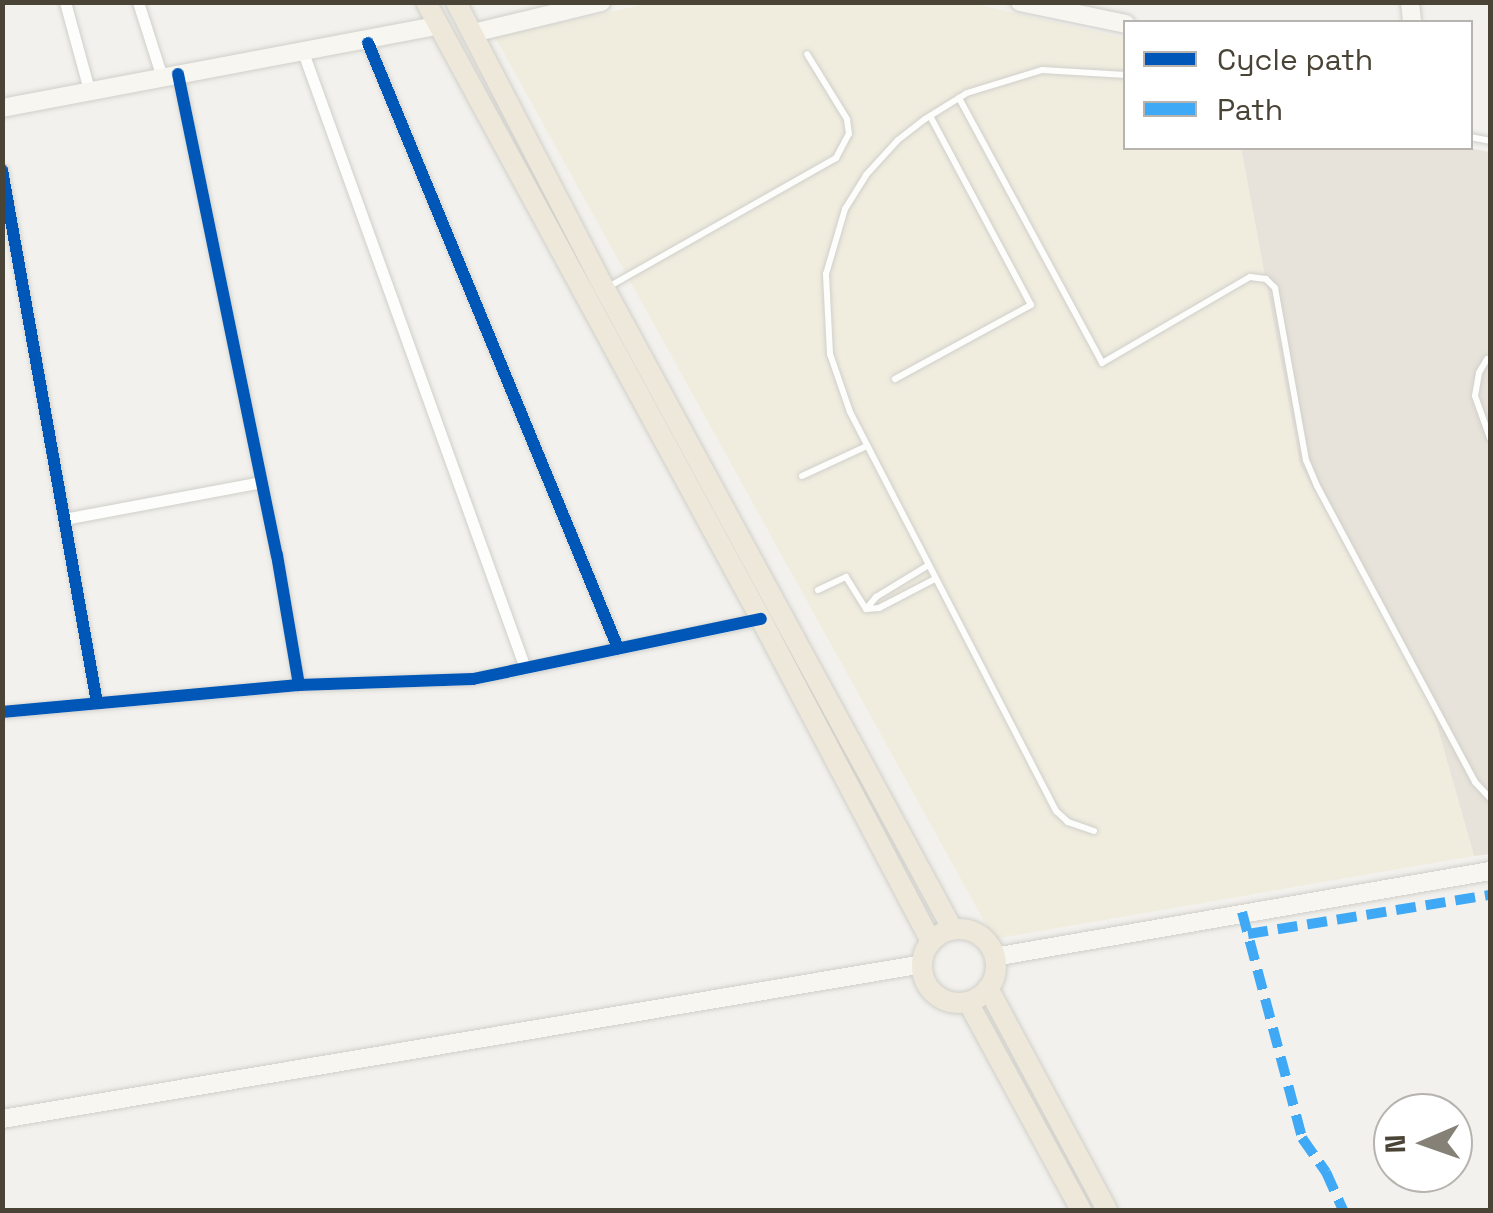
<!DOCTYPE html>
<style>
body{margin:0}
#map{position:relative;width:1493px;height:1213px;overflow:hidden;background:#f2f1ed;font-family:"Space Grotesk",sans-serif}
div>[style]{position:absolute}
[style*='--x']{left:calc(var(--x)*1px);top:calc(var(--y)*1px);width:calc(var(--w)*1px);rotate:calc(var(--a)*1deg)}
.residential>*{inset:0;background:#e7e3da}
.education>*{inset:0;background:#f0eddf}
.roads{filter:drop-shadow(0 0 2px #d0cfca) drop-shadow(0 0 2px #d0cfca)}
.lane>*{height:6px;margin:-3px;padding:0 3px;transform-origin:3px;border-radius:3px;background:#fdfdfc}
.street>*{height:11px;margin:-5.5px;padding:0 5.5px;transform-origin:5.5px;border-radius:5.5px;background:#fdfdfc}
.secondary>*{height:18px;margin:-9px;padding:0 9px;transform-origin:9px;border-radius:9px;background:#f7f6f0}
.highway>*{height:20px;margin:-10px;padding:0 10px;transform-origin:10px;border-radius:10px;background:#ede8da}
.highway>.ring{margin:-10px;padding:0;box-sizing:content-box;background:none;border:20px solid #ede8da;border-radius:50%}
.quiet>*{height:10px;margin-top:-5px;transform-origin:0;background:repeating-linear-gradient(90deg,#3fa9f5 0 20px,transparent 0 30px)}
.cycleway>*{height:12px;margin:-6px;padding:0 6px;transform-origin:6px;border-radius:6px;background:#0057b8}
span{translate:-50% -50%;white-space:nowrap;text-align:center;line-height:1.15;-webkit-text-stroke:9px #fff;paint-order:stroke}
.frame{position:absolute;inset:0;border:5px solid #4a4437;pointer-events:none}
.legend{position:absolute;left:1123px;top:20px;width:350px;height:130px;box-sizing:border-box;background:#fff;border:2px solid #b7b4af;margin:0;padding:12px 18px;list-style:none;font-size:30px;color:#4a4437}
.legend li{display:flex;align-items:center;gap:20px;height:50px}
.legend b{width:50px;border:2px solid #b7b4af}
.north{position:absolute;left:1373px;top:1093px;width:100px;height:100px;box-sizing:border-box;background:#fff;border:2px solid #b7b4af;border-radius:50%;rotate:268deg;font-size:28px;font-weight:700;line-height:40px;text-align:center;color:#4a4437}
.north::after{content:'';display:block;margin:auto;width:35px;height:45px;background:#858177;clip-path:polygon(50% 0,100% 100%,50% 72%,0 100%)}
</style>
<div id="map">
<div class="residential">
<i style="clip-path:polygon(1241px 148px,1469px 148px,1490px 152px,1490px 854px,1474px 856px,1430px 701px,1300px 465px)"></i>
</div>
<div class="education">
<i style="clip-path:polygon(966px 2px,1125px 38px,1126px 148px,1241px 148px,1300px 465px,1430px 701px,1474px 856px,994px 939px,495px 37px,651px 3px)"></i>
</div>
<div class="roads">
<div class="lane">
<i style="--x:959;--y:98;--w:301;--a:61.6"></i>
<i style="--x:1102;--y:363;--w:171;--a:-30.2"></i>
<i style="--x:1250;--y:277;--w:16;--a:7"></i>
<i style="--x:1266;--y:279;--w:13;--a:45"></i>
<i style="--x:1275;--y:288;--w:175;--a:79.8"></i>
<i style="--x:1306;--y:460;--w:28;--a:67"></i>
<i style="--x:1317;--y:486;--w:336;--a:61.9"></i>
<i style="--x:1475;--y:782;--w:22;--a:47"></i>
<i style="--x:1470;--y:137;--w:20;--a:11"></i>
<i style="--x:610;--y:286;--w:260;--a:-29.5"></i>
<i style="--x:836;--y:158;--w:27;--a:-62"></i>
<i style="--x:849;--y:134;--w:15;--a:-98"></i>
<i style="--x:847;--y:119;--w:76;--a:-121.6"></i>
<i style="--x:1487;--y:359;--w:16;--a:120"></i>
<i style="--x:1479;--y:373;--w:23;--a:100"></i>
<i style="--x:1475;--y:396;--w:45;--a:70.3"></i>
<i style="--x:895;--y:379;--w:155;--a:-28.6"></i>
<i style="--x:1031;--y:305;--w:214;--a:-118.1"></i>
<i style="--x:802;--y:476;--w:72;--a:-24.8"></i>
<i style="--x:818;--y:590;--w:31;--a:-25"></i>
<i style="--x:846;--y:577;--w:36;--a:58"></i>
<i style="--x:866;--y:609;--w:16;--a:-50"></i>
<i style="--x:876;--y:597;--w:60;--a:-31.3"></i>
<i style="--x:866;--y:609;--w:13;--a:-4"></i>
<i style="--x:879;--y:608;--w:61;--a:-27.4"></i>
<i style="--x:1094;--y:831;--w:28;--a:-161"></i>
<i style="--x:1068;--y:822;--w:16;--a:-137"></i>
<i style="--x:1056;--y:811;--w:449;--a:-117.3"></i>
<i style="--x:850;--y:412;--w:61;--a:-109"></i>
<i style="--x:830;--y:354;--w:80;--a:-92.9"></i>
<i style="--x:826;--y:274;--w:68;--a:-73.7"></i>
<i style="--x:845;--y:209;--w:40;--a:-58"></i>
<i style="--x:866;--y:175;--w:47;--a:-47.6"></i>
<i style="--x:898;--y:140;--w:34;--a:-38"></i>
<i style="--x:925;--y:119;--w:49;--a:-31.8"></i>
<i style="--x:967;--y:93;--w:78;--a:-17"></i>
<i style="--x:1042;--y:70;--w:84;--a:3.4"></i>
</div>
<div class="street">
<i style="--x:65;--y:2;--w:91;--a:74.7"></i>
<i style="--x:138;--y:2;--w:79;--a:72.3"></i>
<i style="--x:368;--y:43;--w:655;--a:67.55"></i>
<i style="--x:304;--y:55;--w:652;--a:70.17"></i>
<i style="--x:178;--y:74;--w:491;--a:78.4"></i>
<i style="--x:277;--y:555;--w:132;--a:80.4"></i>
<i style="--x:2;--y:170;--w:541;--a:79.89"></i>
<i style="--x:64;--y:519;--w:201;--a:-10.6"></i>
<i style="--x:2;--y:712;--w:298;--a:-5.2"></i>
<i style="--x:299;--y:685;--w:174;--a:-2"></i>
<i style="--x:473;--y:679;--w:294;--a:-11.8"></i>
</div>
<div class="secondary">
<i style="--x:1020;--y:2;--w:108;--a:11.7"></i>
<i style="--x:1410;--y:2;--w:20;--a:84"></i>
<i style="--x:473;--y:33;--w:132;--a:-13.6"></i>
<i style="--x:2;--y:108;--w:444;--a:-10.7"></i>
<i style="--x:994;--y:957;--w:503;--a:-9.84"></i>
<i style="--x:2;--y:1119;--w:934;--a:-9.55"></i>
</div>
<div class="highway">
<i style="--x:426;--y:2;--w:702;--a:61.5"></i>
<i style="--x:761;--y:619;--w:365;--a:62.2"></i>
<i style="--x:456;--y:2;--w:323;--a:62.6"></i>
<i style="--x:605;--y:289;--w:729;--a:61.5"></i>
<i class="ring" style="left:922px;top:929px;width:54px;height:54px"></i>
<i style="--x:988;--y:988;--w:252;--a:61.8"></i>
<i style="--x:968;--y:1002;--w:237;--a:61.5"></i>
</div>
</div>
<div class="quiet">
<i style="--x:1242;--y:912;--w:234;--a:75.1"></i>
<i style="--x:1302;--y:1138;--w:42;--a:54.8"></i>
<i style="--x:1326;--y:1172;--w:42;--a:65.9"></i>
<i style="--x:1248;--y:934;--w:245;--a:-9.2"></i>
</div>
<div class="cycleway">
<i style="--x:368;--y:43;--w:655;--a:67.55"></i>
<i style="--x:178;--y:74;--w:491;--a:78.4"></i>
<i style="--x:277;--y:555;--w:132;--a:80.4"></i>
<i style="--x:2;--y:170;--w:541;--a:79.89"></i>
<i style="--x:2;--y:712;--w:298;--a:-5.2"></i>
<i style="--x:299;--y:685;--w:174;--a:-2"></i>
<i style="--x:473;--y:679;--w:294;--a:-11.8"></i>
</div>
<div class="frame"></div>
<ul class="legend">
<li><b style="height:12px;background:#0057b8"></b>Cycle path</li>
<li><b style="height:12px;background:#3fa9f5"></b>Path</li>
</ul>
<div class="north">N</div>
</div>
